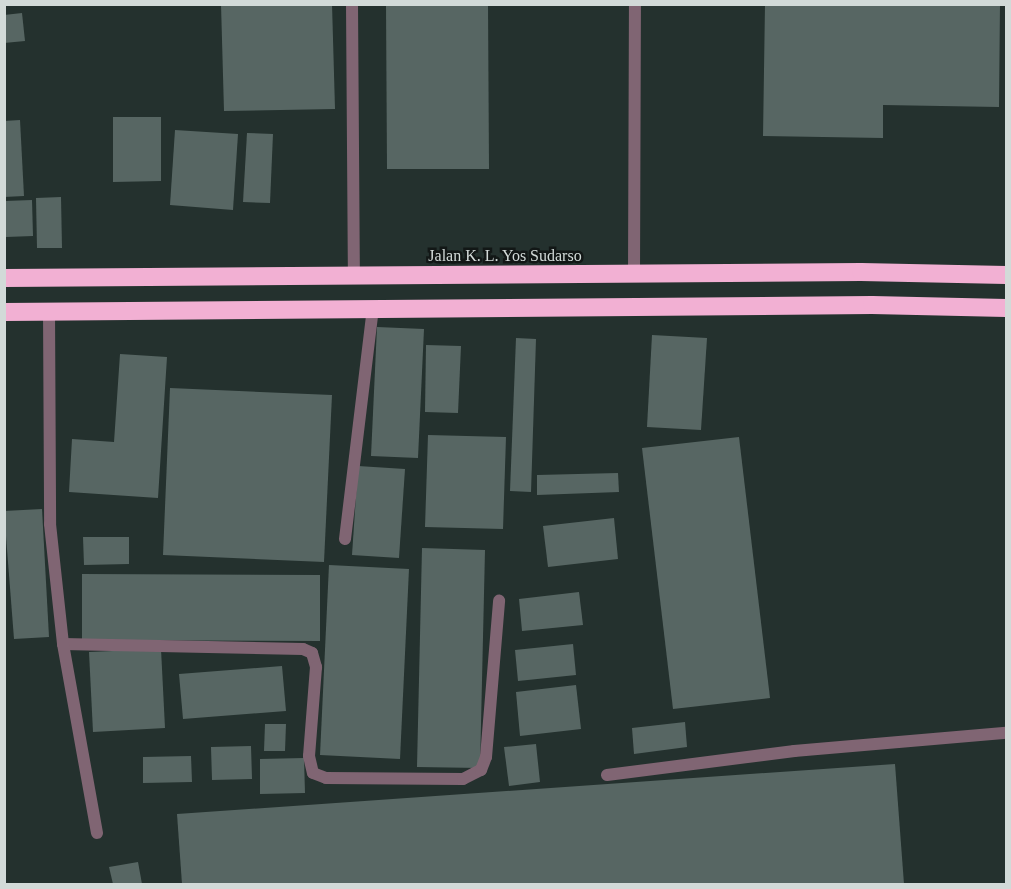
<!DOCTYPE html>
<style>
body{margin:0}
#map{position:relative;width:1011px;height:889px;overflow:hidden;background:#24312e;font-family:Georgia,serif}
div>[style]{position:absolute}
[style*='--x']{left:calc(var(--x)*1px);top:calc(var(--y)*1px);width:calc(var(--w)*1px);rotate:calc(var(--a)*1deg)}
.building>*{inset:0;background:#576663}
.lane>*{height:12px;margin:-6px;padding:0 6px;transform-origin:6px;border-radius:6px;background:#806573}
.highway>*{height:18px;margin:-9px;padding:0 9px;transform-origin:9px;border-radius:9px;background:#f2b0d3}
span{translate:-50% -50%;white-space:nowrap;text-align:center;line-height:1.15;-webkit-text-stroke:5px #121716;paint-order:stroke}
.street-label{font-size:16px;color:#d2dad8}
.frame{position:absolute;inset:0;border:6px solid #d2dad8;pointer-events:none}
</style>
<div id="map">
<div class="building">
<i style="clip-path:polygon(221px 4px,332px 4px,335px 109px,224px 111px)"></i>
<i style="clip-path:polygon(386px 4px,488px 4px,489px 169px,387px 169px)"></i>
<i style="clip-path:polygon(765px 4px,1000px 4px,999px 107px,883px 105px,883px 138px,763px 136px)"></i>
<i style="clip-path:polygon(22px 13px,25px 41px,4px 43px,4px 15px)"></i>
<i style="clip-path:polygon(113px 117px,161px 117px,161px 181px,113px 182px)"></i>
<i style="clip-path:polygon(20px 120px,24px 196px,4px 197px,4px 121px)"></i>
<i style="clip-path:polygon(175px 130px,238px 134px,233px 210px,170px 205px)"></i>
<i style="clip-path:polygon(247px 133px,273px 134px,270px 203px,243px 202px)"></i>
<i style="clip-path:polygon(61px 197px,62px 248px,37px 248px,36px 198px)"></i>
<i style="clip-path:polygon(32px 200px,33px 236px,6px 237px,5px 201px)"></i>
<i style="clip-path:polygon(377px 327px,424px 329px,418px 458px,371px 456px)"></i>
<i style="clip-path:polygon(652px 335px,707px 338px,701px 430px,647px 427px)"></i>
<i style="clip-path:polygon(516px 338px,536px 339px,531px 492px,510px 491px)"></i>
<i style="clip-path:polygon(426px 345px,461px 346px,458px 413px,425px 412px)"></i>
<i style="clip-path:polygon(120px 354px,167px 357px,158px 498px,69px 492px,72px 439px,114px 442px)"></i>
<i style="clip-path:polygon(170px 388px,332px 395px,324px 562px,163px 555px)"></i>
<i style="clip-path:polygon(428px 435px,506px 437px,503px 529px,425px 527px)"></i>
<i style="clip-path:polygon(739px 437px,770px 698px,673px 709px,642px 448px)"></i>
<i style="clip-path:polygon(358px 466px,405px 469px,399px 558px,352px 555px)"></i>
<i style="clip-path:polygon(618px 473px,619px 492px,537px 495px,537px 475px)"></i>
<i style="clip-path:polygon(42px 509px,49px 637px,14px 639px,4px 511px)"></i>
<i style="clip-path:polygon(614px 518px,618px 559px,548px 567px,543px 526px)"></i>
<i style="clip-path:polygon(83px 537px,129px 537px,129px 564px,84px 565px)"></i>
<i style="clip-path:polygon(422px 548px,485px 550px,480px 768px,417px 767px)"></i>
<i style="clip-path:polygon(329px 565px,409px 569px,400px 759px,320px 755px)"></i>
<i style="clip-path:polygon(82px 574px,320px 575px,320px 641px,82px 640px)"></i>
<i style="clip-path:polygon(579px 592px,583px 625px,522px 631px,519px 599px)"></i>
<i style="clip-path:polygon(573px 644px,576px 675px,518px 681px,515px 650px)"></i>
<i style="clip-path:polygon(161px 649px,165px 728px,93px 732px,89px 652px)"></i>
<i style="clip-path:polygon(282px 666px,286px 711px,183px 719px,179px 674px)"></i>
<i style="clip-path:polygon(576px 685px,581px 729px,520px 736px,516px 692px)"></i>
<i style="clip-path:polygon(685px 722px,687px 747px,634px 754px,632px 728px)"></i>
<i style="clip-path:polygon(265px 724px,286px 724px,285px 751px,264px 751px)"></i>
<i style="clip-path:polygon(536px 744px,540px 782px,509px 786px,504px 747px)"></i>
<i style="clip-path:polygon(251px 746px,252px 779px,212px 780px,211px 747px)"></i>
<i style="clip-path:polygon(191px 756px,192px 782px,143px 783px,143px 757px)"></i>
<i style="clip-path:polygon(304px 758px,305px 793px,260px 794px,260px 759px)"></i>
<i style="clip-path:polygon(895px 764px,904px 884px,182px 884px,177px 814px)"></i>
<i style="clip-path:polygon(138px 862px,142px 884px,113px 884px,109px 867px)"></i>
</div>
<div class="lane">
<i style="--x:352;--y:4;--w:272;--a:89.6"></i>
<i style="--x:634;--y:275;--w:271;--a:-89.8"></i>
<i style="--x:49;--y:310;--w:214;--a:89.7"></i>
<i style="--x:50;--y:524;--w:121;--a:83.8"></i>
<i style="--x:63;--y:644;--w:240;--a:1.2"></i>
<i style="--x:303;--y:649;--w:10;--a:24"></i>
<i style="--x:312;--y:653;--w:15;--a:74"></i>
<i style="--x:316;--y:667;--w:89;--a:94.5"></i>
<i style="--x:309;--y:756;--w:17;--a:77"></i>
<i style="--x:313;--y:773;--w:14;--a:21"></i>
<i style="--x:326;--y:778;--w:137;--a:0.4"></i>
<i style="--x:463;--y:779;--w:20;--a:-27"></i>
<i style="--x:481;--y:770;--w:14;--a:-69"></i>
<i style="--x:486;--y:757;--w:157;--a:-85.2"></i>
<i style="--x:345;--y:539;--w:232;--a:-83.1"></i>
<i style="--x:63;--y:644;--w:192;--a:79.8"></i>
<i style="--x:607;--y:775;--w:189;--a:-7.3"></i>
<i style="--x:794;--y:751;--w:213;--a:-4.9"></i>
</div>
<div class="highway">
<i style="--x:4;--y:278;--w:857;--a:-0.4"></i>
<i style="--x:861;--y:272;--w:145;--a:1.2"></i>
<i style="--x:4;--y:312;--w:868;--a:-0.46"></i>
<i style="--x:872;--y:305;--w:134;--a:1.3"></i>
</div>
<div class="street-label">
<span style="left:505px;top:256px">Jalan K. L. Yos Sudarso</span>
</div>
<div class="frame"></div>
</div>
